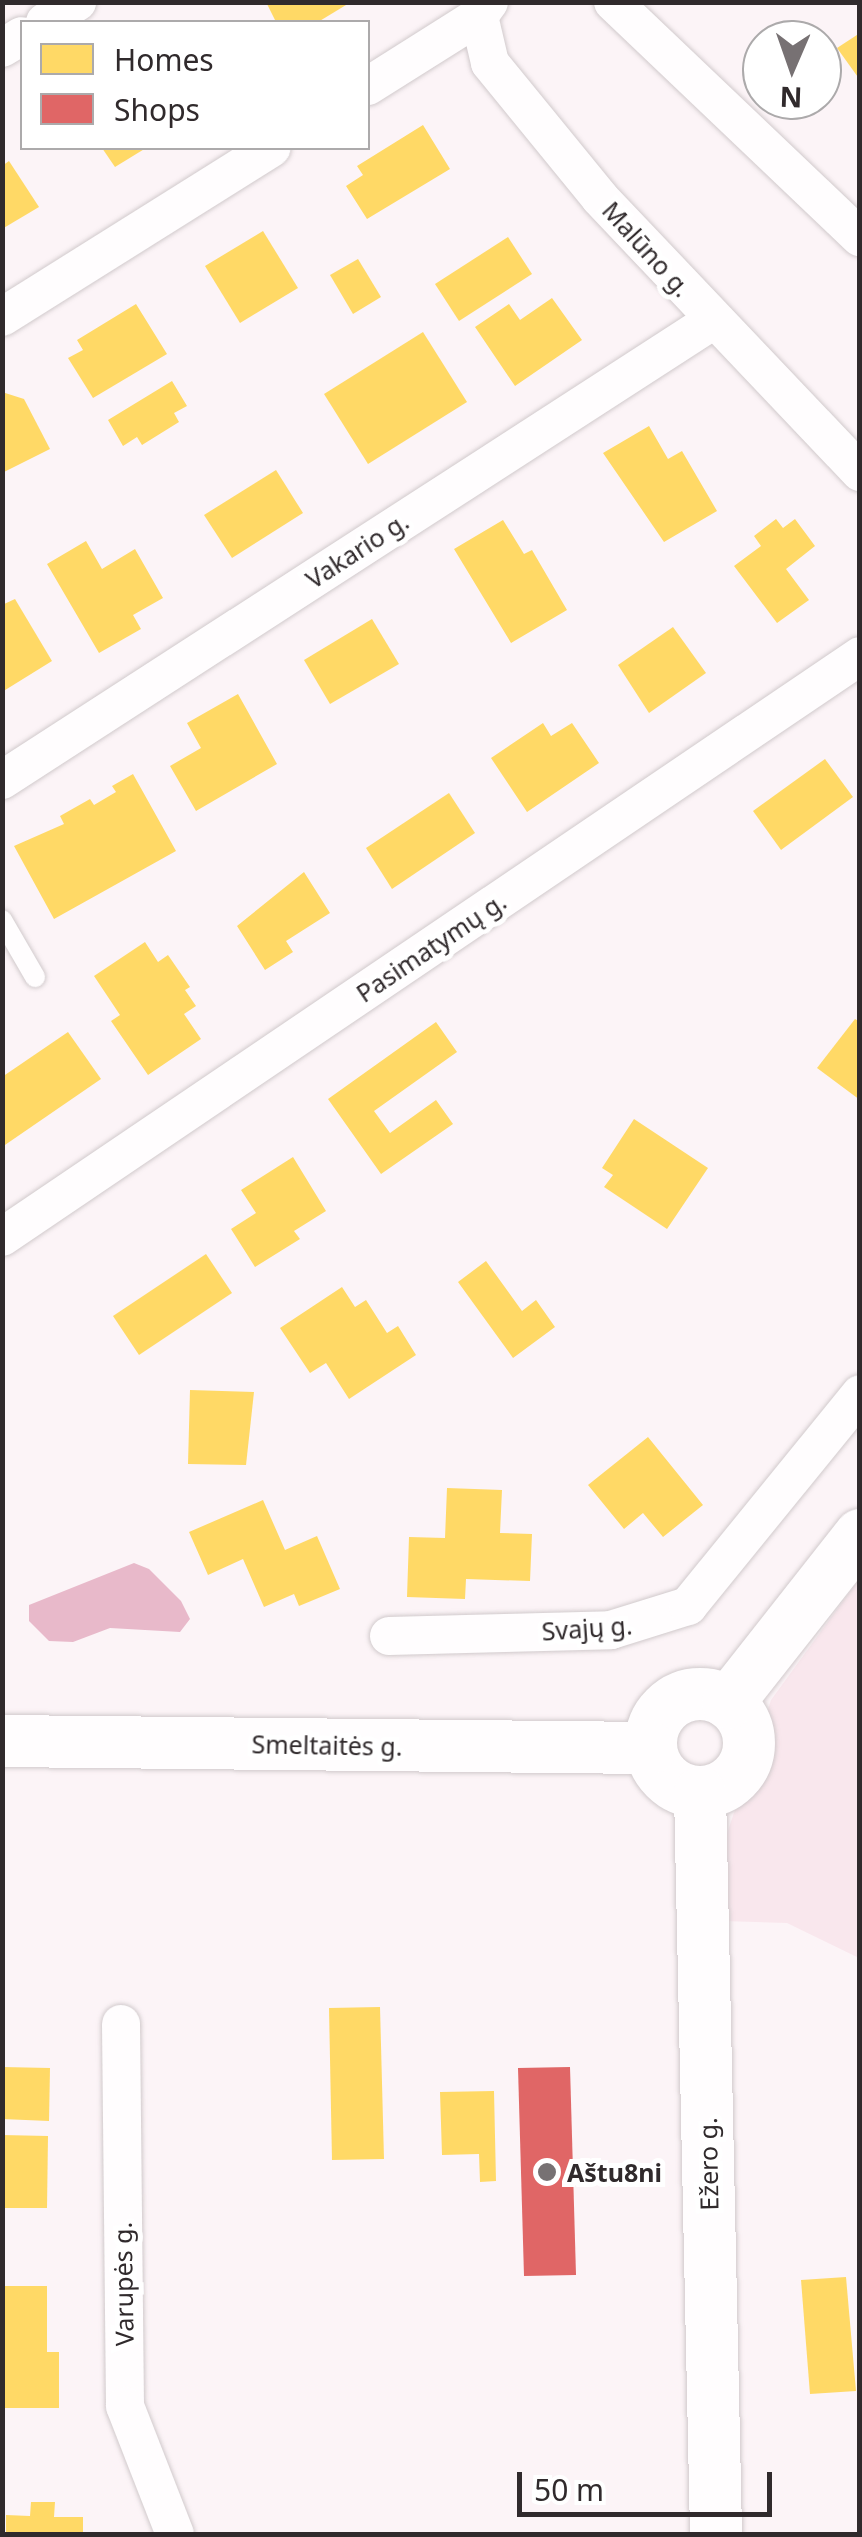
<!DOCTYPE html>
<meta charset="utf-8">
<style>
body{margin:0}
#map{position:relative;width:862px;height:2537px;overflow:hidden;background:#fcf4f7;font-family:"Noto Sans",sans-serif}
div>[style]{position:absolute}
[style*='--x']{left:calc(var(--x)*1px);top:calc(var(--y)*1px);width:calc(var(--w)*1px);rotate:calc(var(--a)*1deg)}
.built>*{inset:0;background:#f9e7ed}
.water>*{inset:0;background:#e8b9ca}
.homes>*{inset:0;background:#ffd966}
.shops>*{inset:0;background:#e06666}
.roads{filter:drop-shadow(0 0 2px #d1cacc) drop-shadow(0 0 2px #d1cacc)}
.service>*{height:20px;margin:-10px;padding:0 10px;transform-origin:10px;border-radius:10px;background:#fffdfe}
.minor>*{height:38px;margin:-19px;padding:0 19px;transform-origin:19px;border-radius:19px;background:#fffdfe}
.secondary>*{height:52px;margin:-26px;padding:0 26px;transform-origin:26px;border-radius:26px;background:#fffdfe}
.secondary>.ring{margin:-26px;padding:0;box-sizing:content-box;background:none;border:52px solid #fffdfe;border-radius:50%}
.dots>*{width:28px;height:28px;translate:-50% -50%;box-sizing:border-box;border:5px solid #fff;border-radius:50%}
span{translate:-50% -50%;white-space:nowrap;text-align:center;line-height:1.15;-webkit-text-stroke:10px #fff;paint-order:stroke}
.street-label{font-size:25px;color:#302a2c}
.poi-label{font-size:25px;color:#302a2c;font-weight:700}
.left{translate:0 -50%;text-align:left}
.frame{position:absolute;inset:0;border:5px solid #302a2c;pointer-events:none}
.legend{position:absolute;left:20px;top:20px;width:350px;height:130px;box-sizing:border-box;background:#fff;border:2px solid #acaaab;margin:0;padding:12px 18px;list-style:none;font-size:30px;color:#302a2c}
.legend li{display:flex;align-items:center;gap:20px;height:50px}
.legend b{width:50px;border:2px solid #acaaab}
.north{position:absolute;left:742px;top:20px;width:100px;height:100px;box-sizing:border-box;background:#fff;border:2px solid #acaaab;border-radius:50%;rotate:182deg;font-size:28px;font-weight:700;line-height:40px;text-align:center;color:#302a2c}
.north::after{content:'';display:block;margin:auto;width:35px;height:45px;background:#777173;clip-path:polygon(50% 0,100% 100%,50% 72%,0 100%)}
.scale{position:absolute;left:517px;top:2472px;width:255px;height:45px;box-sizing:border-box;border:5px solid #302a2c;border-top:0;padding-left:12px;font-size:30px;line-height:35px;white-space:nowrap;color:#302a2c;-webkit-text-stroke:8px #fff;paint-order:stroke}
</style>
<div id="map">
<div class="built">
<i style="clip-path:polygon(859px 1579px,859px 1958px,787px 1923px,722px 1921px,726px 1837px,771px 1700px)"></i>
</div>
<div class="water">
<i style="clip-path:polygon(134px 1563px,149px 1569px,181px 1601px,190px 1619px,180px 1632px,110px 1628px,73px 1642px,49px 1641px,29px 1621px,29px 1605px)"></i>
</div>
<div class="homes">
<i style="clip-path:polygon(266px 2px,351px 2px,318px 22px,276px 22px)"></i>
<i style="clip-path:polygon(860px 33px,860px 80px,837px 48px)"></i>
<i style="clip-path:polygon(423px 125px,450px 169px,367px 219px,346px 186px,363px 175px,357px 166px)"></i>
<i style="clip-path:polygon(102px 148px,146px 148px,115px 167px)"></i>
<i style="clip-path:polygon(9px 161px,39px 207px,2px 229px,2px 166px)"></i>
<i style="clip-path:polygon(263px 231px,298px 288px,240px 323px,205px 266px)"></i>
<i style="clip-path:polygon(508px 237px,532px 274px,459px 321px,435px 284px)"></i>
<i style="clip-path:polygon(358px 259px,381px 297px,353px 314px,330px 275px)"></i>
<i style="clip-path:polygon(552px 298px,582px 340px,515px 386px,475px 327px,509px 304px,520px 320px)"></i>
<i style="clip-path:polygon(136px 304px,167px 354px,93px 398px,68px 358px,83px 350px,77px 340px)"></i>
<i style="clip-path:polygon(423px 332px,467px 402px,368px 464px,324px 394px)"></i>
<i style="clip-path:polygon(172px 381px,187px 406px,174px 413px,179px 422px,142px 445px,137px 437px,123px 446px,108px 420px)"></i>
<i style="clip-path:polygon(2px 392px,24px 399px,50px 449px,2px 473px)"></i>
<i style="clip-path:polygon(649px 426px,668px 459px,682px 451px,717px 511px,664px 542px,603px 453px)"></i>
<i style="clip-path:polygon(276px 470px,303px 513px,232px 558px,204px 515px)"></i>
<i style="clip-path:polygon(776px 519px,783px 528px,795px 519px,815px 546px,786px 569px,809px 600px,777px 623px,734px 566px,761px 546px,754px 536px)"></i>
<i style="clip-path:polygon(503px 520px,524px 554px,532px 550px,567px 610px,511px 643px,454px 549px)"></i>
<i style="clip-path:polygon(86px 541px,102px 569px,135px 549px,163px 598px,133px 615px,141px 629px,99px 653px,47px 564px)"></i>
<i style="clip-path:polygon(15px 599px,52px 661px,2px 692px,2px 605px)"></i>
<i style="clip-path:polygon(372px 619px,399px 664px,330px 704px,304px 660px)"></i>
<i style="clip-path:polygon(673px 627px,706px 673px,649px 713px,618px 665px)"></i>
<i style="clip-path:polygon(238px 694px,277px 764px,196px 811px,170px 766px,201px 748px,187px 723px)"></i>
<i style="clip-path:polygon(543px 723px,551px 736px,572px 723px,599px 763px,527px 812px,491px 758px)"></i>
<i style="clip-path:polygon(825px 759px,853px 797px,781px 850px,753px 811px)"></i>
<i style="clip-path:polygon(133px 774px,176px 851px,54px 919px,14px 846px,64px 824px,60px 816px,90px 799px,94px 805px,116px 792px,112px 786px)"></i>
<i style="clip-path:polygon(449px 793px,475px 833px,392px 889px,366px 848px)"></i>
<i style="clip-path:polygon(304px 872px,330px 913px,286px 941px,293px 952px,265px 970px,237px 926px)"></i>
<i style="clip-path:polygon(145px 942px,158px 962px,168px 955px,190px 987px,185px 990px,196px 1006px,184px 1014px,201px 1039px,148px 1075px,111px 1021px,120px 1015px,94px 976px)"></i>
<i style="clip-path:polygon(855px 1019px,860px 1022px,860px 1100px,817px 1068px)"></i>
<i style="clip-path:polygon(436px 1022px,457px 1052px,374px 1111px,390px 1133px,436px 1100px,453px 1124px,381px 1174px,328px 1099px)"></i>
<i style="clip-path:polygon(68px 1032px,101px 1079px,2px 1147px,2px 1077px)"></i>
<i style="clip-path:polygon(634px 1119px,708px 1168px,667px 1229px,604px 1187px,613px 1175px,602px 1168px)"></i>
<i style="clip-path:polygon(293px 1157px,326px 1211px,294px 1231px,300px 1239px,255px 1267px,231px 1229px,256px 1213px,241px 1190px)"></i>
<i style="clip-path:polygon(206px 1254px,232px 1293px,139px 1355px,113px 1316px)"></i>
<i style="clip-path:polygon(486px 1261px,522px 1311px,536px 1300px,555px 1327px,513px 1358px,458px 1282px)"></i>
<i style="clip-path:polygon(342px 1287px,355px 1307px,366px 1300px,387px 1333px,398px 1326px,416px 1355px,349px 1399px,326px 1363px,310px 1373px,280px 1328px)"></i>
<i style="clip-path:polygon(190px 1390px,254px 1392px,246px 1465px,188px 1464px)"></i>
<i style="clip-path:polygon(648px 1437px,703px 1505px,663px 1537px,643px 1513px,624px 1529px,588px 1485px)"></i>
<i style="clip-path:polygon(447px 1488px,502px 1490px,500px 1533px,532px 1534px,530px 1581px,466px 1579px,465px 1599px,407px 1597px,409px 1537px,445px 1538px)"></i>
<i style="clip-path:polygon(263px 1500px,285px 1550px,317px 1536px,340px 1589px,299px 1606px,294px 1594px,264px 1607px,243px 1559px,208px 1575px,189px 1532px)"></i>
<i style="clip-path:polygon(380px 2007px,384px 2159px,332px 2160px,329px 2008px)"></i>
<i style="clip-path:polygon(2px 2067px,50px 2068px,49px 2121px,2px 2119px)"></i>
<i style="clip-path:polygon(494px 2091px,496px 2181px,480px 2182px,479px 2154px,442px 2155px,440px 2092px)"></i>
<i style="clip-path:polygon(2px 2135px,48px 2136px,47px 2208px,2px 2208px)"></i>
<i style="clip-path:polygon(846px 2277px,856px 2391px,810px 2394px,801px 2280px)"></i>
<i style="clip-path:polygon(2px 2286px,47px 2286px,47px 2352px,59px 2352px,59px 2408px,2px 2408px)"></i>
<i style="clip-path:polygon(31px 2502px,55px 2502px,54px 2517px,83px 2517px,83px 2534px,6px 2534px,6px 2515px,30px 2516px)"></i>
</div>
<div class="shops">
<i style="clip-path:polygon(570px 2067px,576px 2275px,524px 2276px,518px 2068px)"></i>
</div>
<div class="roads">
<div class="service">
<i style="--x:2;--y:920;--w:66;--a:59.9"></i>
</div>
<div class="minor">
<i style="--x:489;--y:2;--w:17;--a:126"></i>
<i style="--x:479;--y:16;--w:48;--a:76.8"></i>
<i style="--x:490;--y:63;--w:174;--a:50.8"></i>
<i style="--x:600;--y:198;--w:378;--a:46.5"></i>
<i style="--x:613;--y:2;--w:341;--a:43.6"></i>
<i style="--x:45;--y:22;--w:38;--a:-32"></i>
<i style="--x:2;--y:48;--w:23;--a:-31"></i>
<i style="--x:368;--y:86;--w:131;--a:-32.2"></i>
<i style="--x:2;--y:317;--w:318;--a:-32.1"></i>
<i style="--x:2;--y:780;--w:845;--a:-32.88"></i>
<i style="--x:2;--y:1237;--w:1036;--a:-34.1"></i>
<i style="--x:389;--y:1636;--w:222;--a:-1.5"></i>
<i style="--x:611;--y:1630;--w:81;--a:-17.3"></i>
<i style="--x:688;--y:1606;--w:273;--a:-50.9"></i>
<i style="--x:121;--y:2024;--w:382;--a:89.4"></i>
<i style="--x:125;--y:2406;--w:137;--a:68.7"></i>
</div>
<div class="secondary">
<i class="ring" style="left:651px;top:1694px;width:46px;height:46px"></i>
<i style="--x:728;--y:1703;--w:214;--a:-51.8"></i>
<i style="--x:2;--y:1741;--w:649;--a:0.62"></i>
<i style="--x:700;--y:1793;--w:741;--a:88.76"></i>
</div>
</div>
<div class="dots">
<i style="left:547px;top:2172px;background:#777173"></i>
</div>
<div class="street-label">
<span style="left:647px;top:249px;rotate:48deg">Malūno g.</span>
<span style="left:357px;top:550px;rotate:-33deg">Vakario g.</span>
<span style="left:431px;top:947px;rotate:-34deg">Pasimatymų g.</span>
<span style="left:587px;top:1628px;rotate:-4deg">Svajų g.</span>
<span style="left:327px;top:1745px;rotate:1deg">Smeltaitės g.</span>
<span style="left:708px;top:2164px;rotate:-91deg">Ežero g.</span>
<span style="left:123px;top:2284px;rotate:-91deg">Varupės g.</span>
</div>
<div class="poi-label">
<span class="left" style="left:567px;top:2172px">Aštu8ni</span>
</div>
<div class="frame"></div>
<ul class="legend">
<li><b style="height:28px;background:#ffd966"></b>Homes</li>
<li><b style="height:28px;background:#e06666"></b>Shops</li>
</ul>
<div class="north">N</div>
<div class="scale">50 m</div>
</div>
